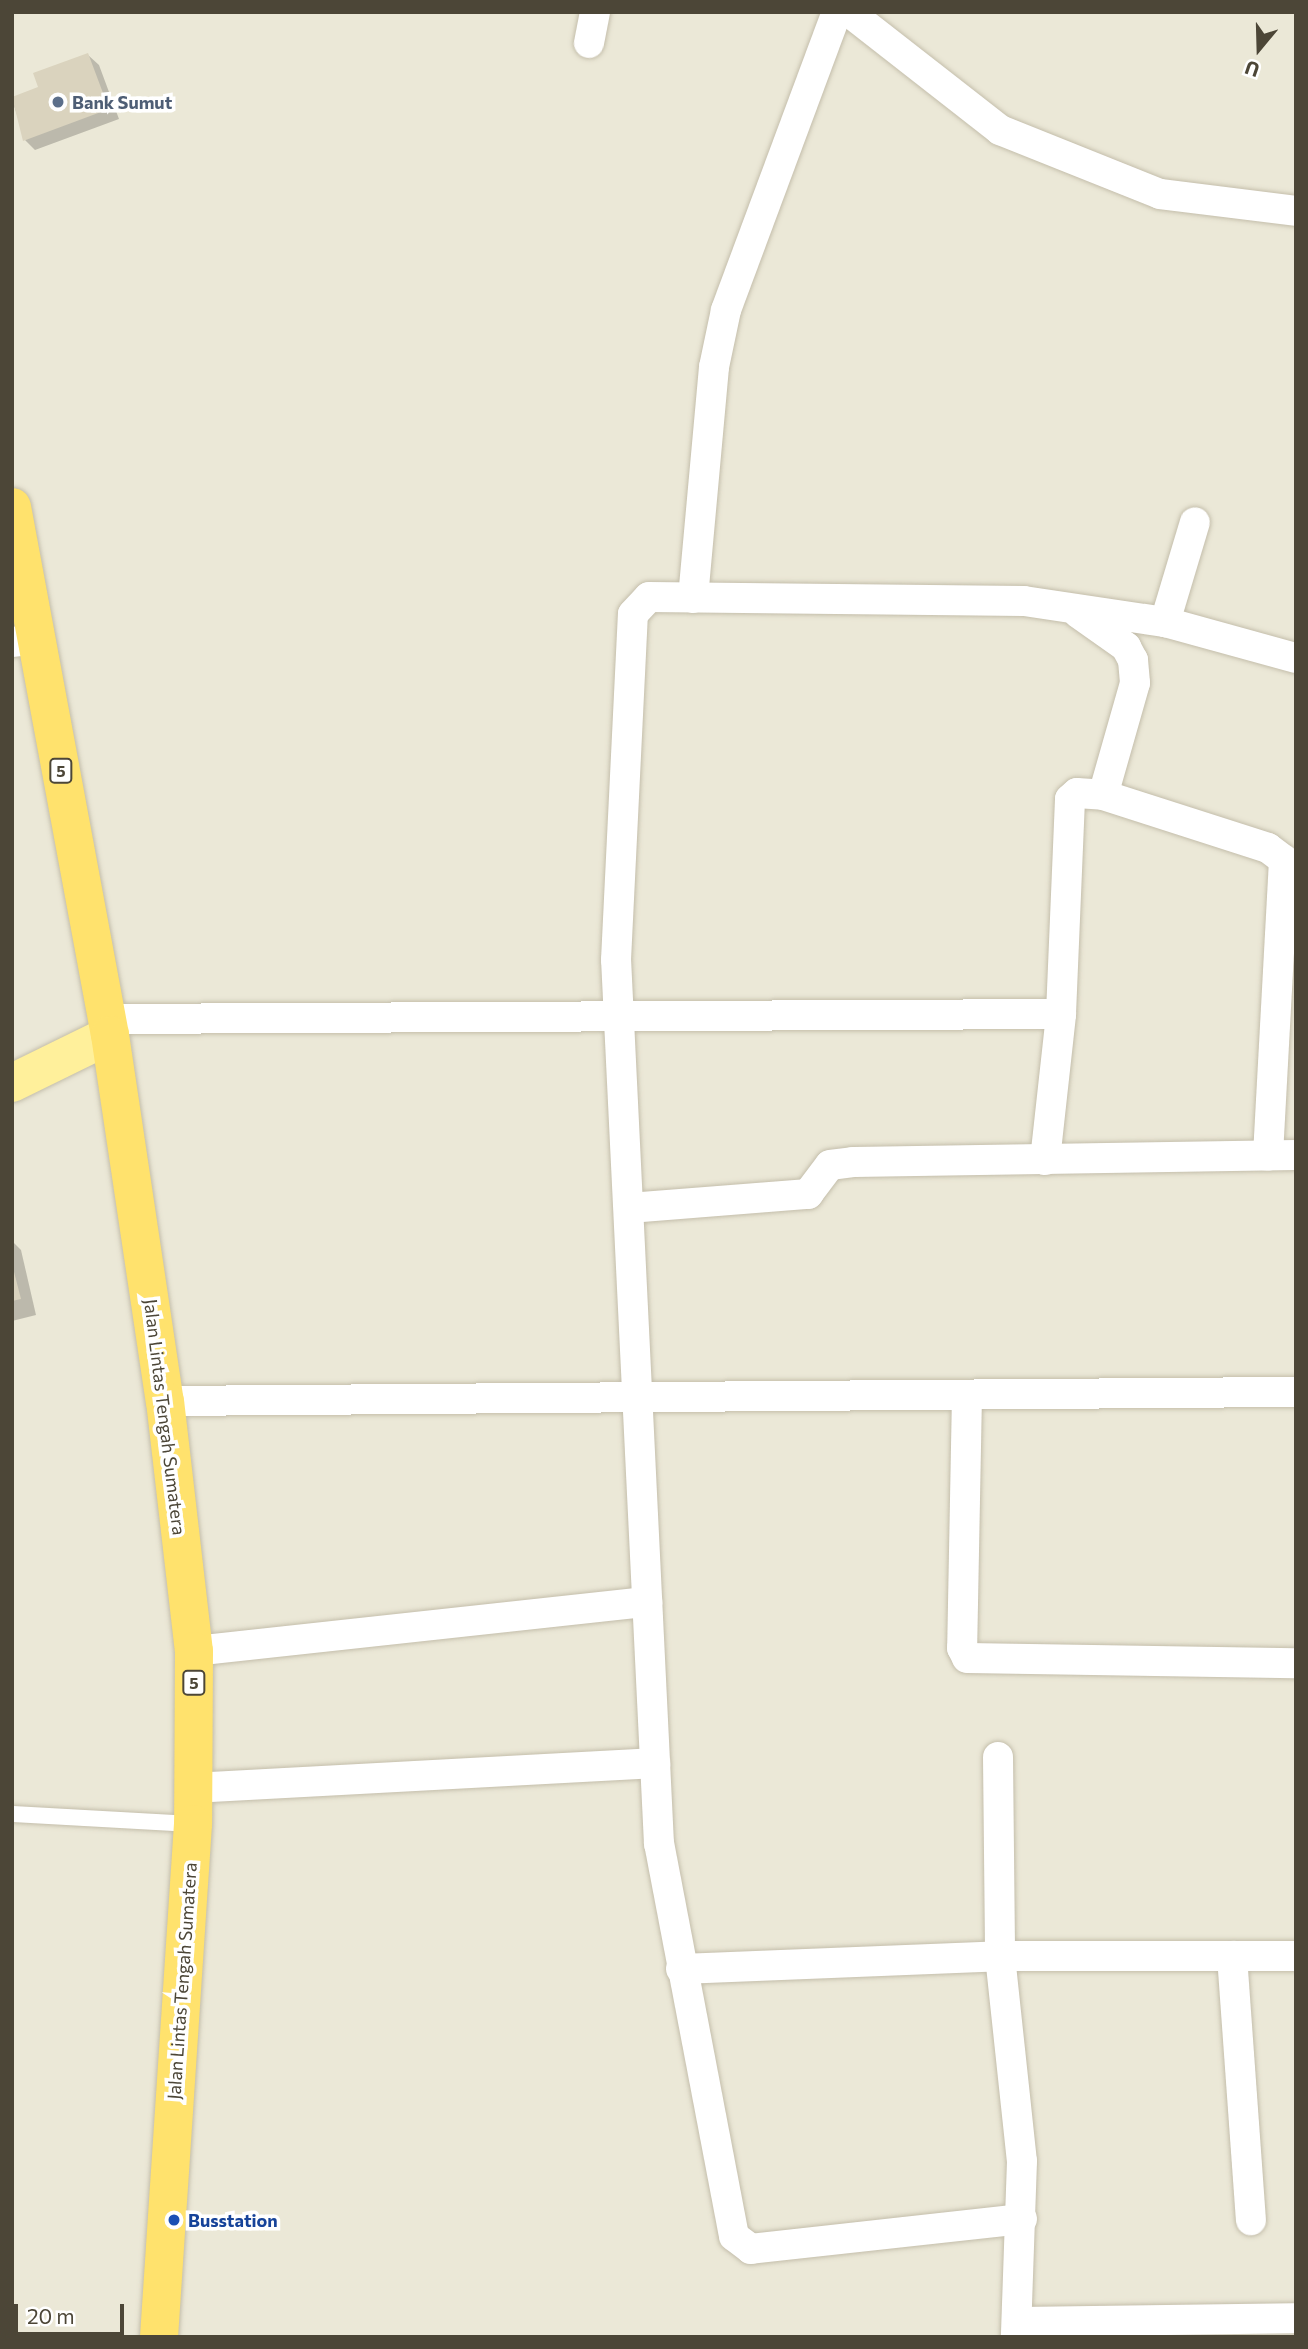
<!DOCTYPE html>
<style>
body{margin:0}
#map{position:relative;width:1308px;height:2349px;overflow:hidden;background:#f7f4ea;font-family:Commissioner,sans-serif}
div>[style]{position:absolute}
[style*='--x']{left:calc(var(--x)*1px);top:calc(var(--y)*1px);width:calc(var(--w)*1px);rotate:calc(var(--a)*1deg)}
.residential>*{inset:0;background:#ebe8d7}
.shadow>*{inset:0;background:#0003}
.building>*{inset:0;background:#dad3be}
.roads{filter:drop-shadow(0 0 2px #c4beab) drop-shadow(0 0 2px #c4beab)}
.lane>*{height:16px;margin:-8px;padding:0 8px;transform-origin:8px;border-radius:8px;background:#fff}
.street>*{height:30px;margin:-15px;padding:0 15px;transform-origin:15px;border-radius:15px;background:#fff}
.primary>*{height:38px;margin:-19px;padding:0 19px;transform-origin:19px;border-radius:19px;background:#fff09b}
.highway>*{height:38px;margin:-19px;padding:0 19px;transform-origin:19px;border-radius:19px;background:#ffe26d}
.dots>*{width:19px;height:19px;translate:-50% -50%;box-sizing:border-box;border:4px solid #fff;border-radius:50%}
span{translate:-50% -50%;white-space:nowrap;text-align:center;line-height:1.15;-webkit-text-stroke:7px #fff;paint-order:stroke}
.shield-label span{padding:2px 5px;background:#fff;border:2px solid;border-radius:5px;-webkit-text-stroke-width:0}
.shield-label{font-size:16px;color:#4c4637;font-weight:700}
.service-label{font-size:18px;color:#4e5e75;font-weight:700}
.left{translate:0 -50%;text-align:left}
.street-label{font-size:18px;color:#4c4637}
.transit-label{font-size:18px;color:#164399;font-weight:700}
.frame{position:absolute;inset:0;border:14px solid #4c4637;pointer-events:none}
.north{position:absolute;left:1224px;top:14px;width:70px;height:70px;-webkit-text-stroke:5px #fff;paint-order:stroke;rotate:199deg;font-size:19px;font-weight:700;line-height:28px;text-align:center;color:#4c4637}
.north::after{content:'';display:block;margin:auto;width:24px;height:32px;background:#4c4637;clip-path:polygon(50% 0,100% 100%,50% 72%,0 100%)}
.scale{position:absolute;left:14px;top:2304px;width:110px;height:32px;box-sizing:border-box;border:4px solid #4c4637;border-top:0;padding-left:9px;font-size:21px;line-height:24px;white-space:nowrap;color:#4c4637;-webkit-text-stroke:5px #fff;paint-order:stroke}
</style>
<div id="map">
<div class="residential">
<i style="clip-path:polygon(12px 12px,1296px 12px,1296px 2337px,12px 2337px)"></i>
</div>
<div class="shadow">
<i style="clip-path:polygon(88px 55px,99px 65px,119px 119px,35px 150px,25px 140px,12px 99px,41px 88px)"></i>
<i style="clip-path:polygon(12px 1241px,21px 1250px,36px 1315px,12px 1321px)"></i>
</div>
<div class="building">
<i style="clip-path:polygon(88px 53px,109px 109px,23px 141px,12px 97px,38px 87px,33px 73px)"></i>
<i style="clip-path:polygon(12px 1264px,21px 1299px,12px 1301px)"></i>
</div>
<div class="roads">
<div class="lane">
<i style="--x:12;--y:1814;--w:181;--a:3.2"></i>
</div>
<div class="street">
<i style="--x:849;--y:12;--w:192;--a:38"></i>
<i style="--x:1000;--y:130;--w:172;--a:21.8"></i>
<i style="--x:1160;--y:194;--w:137;--a:7.1"></i>
<i style="--x:589;--y:43;--w:32;--a:-79"></i>
<i style="--x:693;--y:598;--w:232;--a:-84.8"></i>
<i style="--x:714;--y:367;--w:58;--a:-78.1"></i>
<i style="--x:726;--y:310;--w:318;--a:-69.6"></i>
<i style="--x:1078;--y:613;--w:59;--a:35.3"></i>
<i style="--x:1126;--y:647;--w:15;--a:62"></i>
<i style="--x:1133;--y:660;--w:23;--a:85"></i>
<i style="--x:1135;--y:683;--w:116;--a:105.9"></i>
<i style="--x:1165;--y:622;--w:104;--a:-73.3"></i>
<i style="--x:12;--y:642;--w:26;--a:-7"></i>
<i style="--x:106;--y:1019;--w:955;--a:-0.3"></i>
<i style="--x:1061;--y:1014;--w:215;--a:-87.6"></i>
<i style="--x:1070;--y:799;--w:9;--a:-41"></i>
<i style="--x:1077;--y:793;--w:26;--a:4"></i>
<i style="--x:1103;--y:795;--w:173;--a:17.8"></i>
<i style="--x:1268;--y:848;--w:20;--a:37"></i>
<i style="--x:1284;--y:860;--w:296;--a:93.1"></i>
<i style="--x:1045;--y:1160;--w:147;--a:-83.7"></i>
<i style="--x:629;--y:1208;--w:180;--a:-4.5"></i>
<i style="--x:808;--y:1194;--w:36;--a:-53"></i>
<i style="--x:830;--y:1165;--w:23;--a:-7"></i>
<i style="--x:853;--y:1162;--w:443;--a:-0.9"></i>
<i style="--x:967;--y:1395;--w:253;--a:91.1"></i>
<i style="--x:962;--y:1648;--w:11;--a:63"></i>
<i style="--x:967;--y:1658;--w:329;--a:0.9"></i>
<i style="--x:165;--y:1401;--w:1131;--a:-0.46"></i>
<i style="--x:194;--y:1651;--w:456;--a:-6.2"></i>
<i style="--x:998;--y:1757;--w:199;--a:89.4"></i>
<i style="--x:1000;--y:1956;--w:206;--a:83.9"></i>
<i style="--x:1022;--y:2161;--w:176;--a:92"></i>
<i style="--x:193;--y:1788;--w:463;--a:-3.1"></i>
<i style="--x:1232;--y:1956;--w:265;--a:85.9"></i>
<i style="--x:681;--y:1969;--w:319;--a:-2.3"></i>
<i style="--x:1000;--y:1956;--w:296;--a:0"></i>
<i style="--x:1022;--y:2219;--w:273;--a:173.7"></i>
<i style="--x:751;--y:2249;--w:21;--a:-143"></i>
<i style="--x:734;--y:2236;--w:399;--a:-100.8"></i>
<i style="--x:659;--y:1844;--w:885;--a:-92.78"></i>
<i style="--x:616;--y:960;--w:346;--a:-87.2"></i>
<i style="--x:633;--y:614;--w:23;--a:-47"></i>
<i style="--x:649;--y:597;--w:375;--a:0.6"></i>
<i style="--x:1024;--y:601;--w:143;--a:8.5"></i>
<i style="--x:1165;--y:622;--w:136;--a:15.4"></i>
<i style="--x:1017;--y:2322;--w:279;--a:-0.8"></i>
</div>
<div class="primary">
<i style="--x:12;--y:1083;--w:109;--a:-26.1"></i>
</div>
<div class="highway">
<i style="--x:12;--y:507;--w:537;--a:79.49"></i>
<i style="--x:110;--y:1035;--w:370;--a:81.5"></i>
<i style="--x:165;--y:1401;--w:252;--a:83.4"></i>
<i style="--x:194;--y:1651;--w:173;--a:90.3"></i>
<i style="--x:193;--y:1824;--w:514;--a:93.79"></i>
</div>
</div>
<div class="dots">
<i style="left:58px;top:102px;background:#5c6f8a"></i>
<i style="left:174px;top:2220px;background:#1a4fb4"></i>
</div>
<div class="shield-label">
<span style="left:61px;top:771px">5</span>
<span style="left:194px;top:1683px">5</span>
</div>
<div class="service-label">
<span class="left" style="left:72px;top:102px">Bank Sumut</span>
</div>
<div class="street-label">
<span style="left:165px;top:1417px;rotate:83deg">Jalan Lintas Tengah Sumatera</span>
<span style="left:182px;top:1981px;rotate:-86deg">Jalan Lintas Tengah Sumatera</span>
</div>
<div class="transit-label">
<span class="left" style="left:188px;top:2220px">Busstation</span>
</div>
<div class="frame"></div>
<div class="north">U</div>
<div class="scale">20 m</div>
</div>
